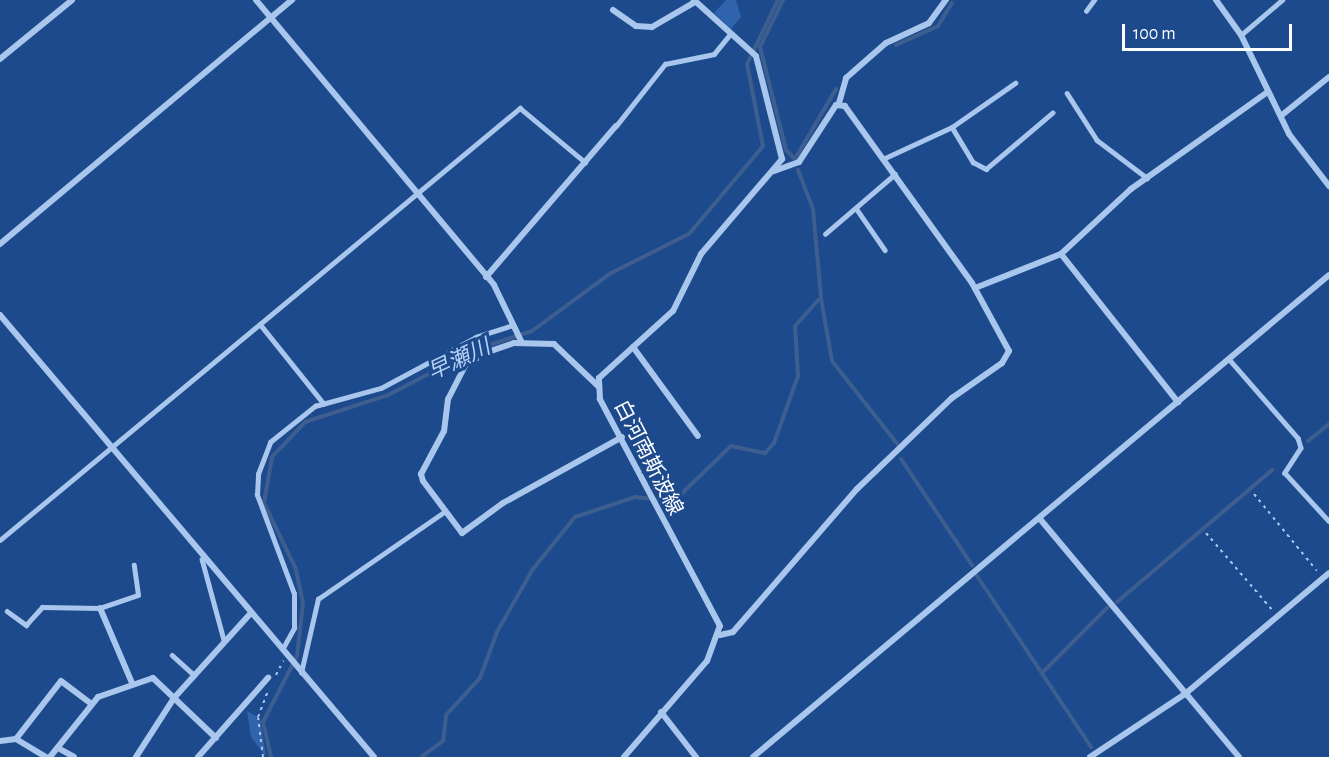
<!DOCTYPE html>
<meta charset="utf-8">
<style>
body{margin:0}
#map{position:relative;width:1329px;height:757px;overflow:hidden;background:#1c4a8d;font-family:"Alegreya Sans","Noto Sans JP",sans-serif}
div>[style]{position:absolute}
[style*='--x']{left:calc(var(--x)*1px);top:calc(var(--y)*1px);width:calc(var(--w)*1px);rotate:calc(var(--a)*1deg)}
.green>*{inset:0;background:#2f63ab}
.stream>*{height:4px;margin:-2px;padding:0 2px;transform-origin:2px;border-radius:2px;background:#3d5e8f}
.path>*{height:2px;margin-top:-1px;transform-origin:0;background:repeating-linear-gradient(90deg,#a9c6ed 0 3px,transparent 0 7.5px)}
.service>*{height:4.5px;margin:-2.25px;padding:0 2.25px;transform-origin:2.25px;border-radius:2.25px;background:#a9c6ed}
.minor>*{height:6px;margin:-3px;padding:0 3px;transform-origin:3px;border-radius:3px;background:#a9c6ed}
span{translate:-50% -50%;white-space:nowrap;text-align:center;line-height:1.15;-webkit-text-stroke:6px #1c4a8d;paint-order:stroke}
.street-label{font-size:21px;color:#fff}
.water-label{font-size:22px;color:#b5d0f4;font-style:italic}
.scale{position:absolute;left:1122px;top:24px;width:170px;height:27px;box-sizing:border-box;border:3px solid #fff;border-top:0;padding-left:8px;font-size:18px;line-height:21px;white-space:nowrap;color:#fff;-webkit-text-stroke:4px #1c4a8d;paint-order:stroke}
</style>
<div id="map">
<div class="green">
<i style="clip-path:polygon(726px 0,736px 0,741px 17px,731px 29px,714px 13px)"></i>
<i style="clip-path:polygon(247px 711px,260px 718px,266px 757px,251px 737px)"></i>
</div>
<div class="stream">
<i style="--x:783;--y:0;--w:52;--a:116.1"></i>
<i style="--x:760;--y:47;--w:106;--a:75.8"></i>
<i style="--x:786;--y:150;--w:13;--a:45"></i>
<i style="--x:795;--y:159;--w:81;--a:-59.6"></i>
<i style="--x:896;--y:45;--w:46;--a:-24.3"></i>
<i style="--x:938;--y:26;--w:27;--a:-59"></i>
<i style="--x:821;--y:298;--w:64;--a:80.1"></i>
<i style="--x:832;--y:361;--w:107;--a:51.8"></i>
<i style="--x:1308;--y:441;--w:27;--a:-39"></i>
<i style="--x:901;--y:459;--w:128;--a:56.2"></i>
<i style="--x:977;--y:576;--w:206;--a:56.3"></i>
<i style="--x:1117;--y:602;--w:204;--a:-40.4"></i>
<i style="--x:1043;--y:672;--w:91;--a:-45"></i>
<i style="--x:271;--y:757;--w:36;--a:-103"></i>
<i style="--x:263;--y:722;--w:74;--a:-62.7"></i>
<i style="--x:297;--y:656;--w:53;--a:-83.5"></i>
<i style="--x:303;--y:603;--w:35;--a:-102"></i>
<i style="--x:296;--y:569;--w:73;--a:-115.9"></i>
<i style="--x:264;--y:503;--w:47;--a:-80.1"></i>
<i style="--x:272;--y:457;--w:48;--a:-46.7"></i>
<i style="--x:305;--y:422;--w:87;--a:-18"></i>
<i style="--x:388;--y:395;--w:100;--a:-27.3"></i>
<i style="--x:477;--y:349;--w:58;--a:-18.1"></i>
<i style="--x:532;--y:331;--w:98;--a:-36.3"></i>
<i style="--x:611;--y:273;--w:87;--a:-26.6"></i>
<i style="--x:689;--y:234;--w:115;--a:-49.9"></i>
<i style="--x:763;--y:146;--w:84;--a:-101"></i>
<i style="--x:747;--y:64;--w:71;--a:-64.2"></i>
<i style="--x:421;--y:757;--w:27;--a:-36"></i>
<i style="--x:443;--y:741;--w:26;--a:-83"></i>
<i style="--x:446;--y:715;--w:50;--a:-47.4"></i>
<i style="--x:480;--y:678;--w:49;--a:-69.7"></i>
<i style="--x:497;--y:632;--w:73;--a:-60.3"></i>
<i style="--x:533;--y:569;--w:67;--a:-51.1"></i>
<i style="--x:575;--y:517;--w:63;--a:-18.4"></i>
<i style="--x:635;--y:497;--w:39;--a:6"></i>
<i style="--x:674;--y:501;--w:79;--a:-44"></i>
<i style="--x:731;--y:446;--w:35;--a:12"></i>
<i style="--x:765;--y:453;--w:13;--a:-48"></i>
<i style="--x:774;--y:443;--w:71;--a:-70.3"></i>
<i style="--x:798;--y:376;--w:50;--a:-93.4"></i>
<i style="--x:795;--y:326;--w:39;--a:-48"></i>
<i style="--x:821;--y:297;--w:88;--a:-95.2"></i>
<i style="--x:813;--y:209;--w:42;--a:-111"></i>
</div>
<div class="path">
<i style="--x:1254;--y:494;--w:99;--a:50.7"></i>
<i style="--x:1206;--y:533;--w:103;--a:49.3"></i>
<i style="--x:276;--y:675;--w:16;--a:-63"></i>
<i style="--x:263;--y:757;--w:40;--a:-97.1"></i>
<i style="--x:258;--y:717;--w:26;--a:-69"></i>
</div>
<div class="service">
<i style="--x:1086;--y:11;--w:14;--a:-54"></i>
<i style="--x:1241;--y:35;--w:54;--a:-40.5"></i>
<i style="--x:1067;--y:93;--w:56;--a:57.4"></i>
<i style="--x:1097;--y:140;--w:63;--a:37.2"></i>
<i style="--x:616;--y:126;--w:79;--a:-51.7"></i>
<i style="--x:665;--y:64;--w:50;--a:-11.5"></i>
<i style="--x:714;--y:54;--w:26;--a:-51"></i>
<i style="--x:952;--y:127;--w:41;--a:59"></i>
<i style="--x:973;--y:162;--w:15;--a:28"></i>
<i style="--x:986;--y:169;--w:87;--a:-40.3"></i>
<i style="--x:885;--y:158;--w:74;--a:-24.8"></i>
<i style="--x:952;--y:127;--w:77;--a:-34.9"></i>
<i style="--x:856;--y:208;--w:51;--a:55.4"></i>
<i style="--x:825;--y:234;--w:92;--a:-40.6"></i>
<i style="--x:260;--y:324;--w:102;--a:51.3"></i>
<i style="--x:1229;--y:359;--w:105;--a:48.9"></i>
<i style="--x:1298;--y:438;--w:10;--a:73"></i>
<i style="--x:1301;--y:448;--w:30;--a:123"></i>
<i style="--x:1285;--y:473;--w:65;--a:47.5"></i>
<i style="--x:0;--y:540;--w:676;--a:-39.72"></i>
<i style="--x:520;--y:108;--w:85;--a:39.7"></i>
<i style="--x:202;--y:559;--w:84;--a:74.8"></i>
<i style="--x:7;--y:611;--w:24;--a:36"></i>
<i style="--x:26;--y:625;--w:24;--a:-48"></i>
<i style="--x:42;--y:607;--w:58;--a:1"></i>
<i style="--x:100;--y:608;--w:40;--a:-18.9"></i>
<i style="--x:138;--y:595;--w:30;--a:-98"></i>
<i style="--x:283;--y:648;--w:23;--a:-61"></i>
<i style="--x:294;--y:628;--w:34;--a:-90"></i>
<i style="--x:294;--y:594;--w:106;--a:-110.5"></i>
<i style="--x:257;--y:495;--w:21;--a:-87"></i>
<i style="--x:258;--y:474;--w:34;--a:-69"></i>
<i style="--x:270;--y:442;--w:58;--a:-38.7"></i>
<i style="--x:315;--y:406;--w:68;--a:-15.3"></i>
<i style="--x:381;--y:388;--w:108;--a:-28.2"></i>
<i style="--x:476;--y:337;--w:39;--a:-18"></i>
<i style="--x:172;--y:655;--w:30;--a:42"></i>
<i style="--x:301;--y:673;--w:76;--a:-77.1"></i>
<i style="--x:318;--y:599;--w:153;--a:-34.6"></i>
</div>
<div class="minor">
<i style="--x:256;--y:0;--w:371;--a:50.1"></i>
<i style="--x:494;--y:285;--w:64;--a:64.2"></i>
<i style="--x:1216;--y:0;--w:43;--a:54.5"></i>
<i style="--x:1241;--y:35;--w:110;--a:64.1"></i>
<i style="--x:1289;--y:134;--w:66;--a:52.4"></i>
<i style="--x:613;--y:10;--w:28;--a:35"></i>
<i style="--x:636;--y:26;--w:16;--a:4"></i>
<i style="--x:652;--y:27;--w:50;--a:-30.2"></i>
<i style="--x:0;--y:59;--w:93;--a:-39.3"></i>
<i style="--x:839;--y:103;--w:26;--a:-74"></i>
<i style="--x:846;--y:78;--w:53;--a:-41.2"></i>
<i style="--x:886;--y:43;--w:47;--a:-24.9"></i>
<i style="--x:929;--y:23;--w:29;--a:-54"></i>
<i style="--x:1282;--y:115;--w:60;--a:-39"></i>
<i style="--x:0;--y:244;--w:381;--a:-39.9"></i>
<i style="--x:1061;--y:254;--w:189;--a:51.7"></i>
<i style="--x:486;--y:277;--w:199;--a:-49.3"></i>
<i style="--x:975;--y:288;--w:92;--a:-21.6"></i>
<i style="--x:1061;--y:254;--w:96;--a:-42.9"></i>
<i style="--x:1131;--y:189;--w:166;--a:-35.4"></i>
<i style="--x:0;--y:315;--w:579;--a:49.76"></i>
<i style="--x:633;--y:347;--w:110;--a:53.9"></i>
<i style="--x:598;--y:386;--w:61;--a:-136.3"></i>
<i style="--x:554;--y:344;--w:40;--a:-178.6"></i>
<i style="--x:514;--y:343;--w:28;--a:161"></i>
<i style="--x:488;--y:352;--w:25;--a:151"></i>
<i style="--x:466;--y:364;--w:39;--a:117"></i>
<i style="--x:448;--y:399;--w:32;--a:97"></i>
<i style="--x:444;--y:431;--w:49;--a:118.1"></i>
<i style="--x:421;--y:474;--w:7;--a:74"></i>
<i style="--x:423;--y:481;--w:65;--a:53.1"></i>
<i style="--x:462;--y:533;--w:51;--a:-36.2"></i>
<i style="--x:503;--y:503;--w:136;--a:-29"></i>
<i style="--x:1040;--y:519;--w:310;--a:50.1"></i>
<i style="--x:100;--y:608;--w:82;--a:66.9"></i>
<i style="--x:720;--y:635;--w:13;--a:-13"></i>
<i style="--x:733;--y:632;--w:189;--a:-49.1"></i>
<i style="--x:857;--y:489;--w:132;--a:-43.8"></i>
<i style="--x:952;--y:398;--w:61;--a:-35"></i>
<i style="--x:1002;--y:363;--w:14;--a:-60"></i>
<i style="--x:1009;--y:351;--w:77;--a:-118.6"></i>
<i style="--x:972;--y:283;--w:218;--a:-125.7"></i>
<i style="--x:845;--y:106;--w:9;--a:-174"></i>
<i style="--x:836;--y:105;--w:68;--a:123"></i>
<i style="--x:799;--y:162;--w:27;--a:160"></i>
<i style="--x:661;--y:712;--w:57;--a:52.1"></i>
<i style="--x:16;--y:739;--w:35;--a:31"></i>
<i style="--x:0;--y:741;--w:16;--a:-7"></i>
<i style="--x:16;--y:739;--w:73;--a:-52.2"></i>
<i style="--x:61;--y:681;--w:38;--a:37"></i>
<i style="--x:58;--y:748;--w:18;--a:29"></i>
<i style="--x:50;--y:757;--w:77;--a:-51.3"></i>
<i style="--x:98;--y:697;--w:58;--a:-19.1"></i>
<i style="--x:153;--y:678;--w:87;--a:43.6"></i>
<i style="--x:136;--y:757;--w:70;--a:-57.2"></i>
<i style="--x:174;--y:698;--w:112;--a:-47.9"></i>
<i style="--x:198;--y:757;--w:106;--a:-48.5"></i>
<i style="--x:624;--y:757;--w:127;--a:-49.2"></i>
<i style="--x:707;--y:661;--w:37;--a:-70"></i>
<i style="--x:720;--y:626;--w:257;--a:-117.9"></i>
<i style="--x:600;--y:399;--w:21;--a:-93"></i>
<i style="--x:599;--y:378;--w:100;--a:-42.2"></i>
<i style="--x:673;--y:311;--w:64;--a:-63.8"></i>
<i style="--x:701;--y:254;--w:125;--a:-49.5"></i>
<i style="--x:782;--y:159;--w:106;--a:-104.2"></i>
<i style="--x:756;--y:56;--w:84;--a:-137.9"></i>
<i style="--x:753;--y:757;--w:751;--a:-39.92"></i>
<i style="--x:1090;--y:757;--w:114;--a:-33.6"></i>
<i style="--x:1185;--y:694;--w:188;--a:-40"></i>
</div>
<div class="street-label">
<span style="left:648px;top:458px;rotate:63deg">白河南斯波線</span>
</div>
<div class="water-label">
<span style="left:459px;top:360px;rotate:-25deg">早瀬川</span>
</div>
<div class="scale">100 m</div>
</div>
